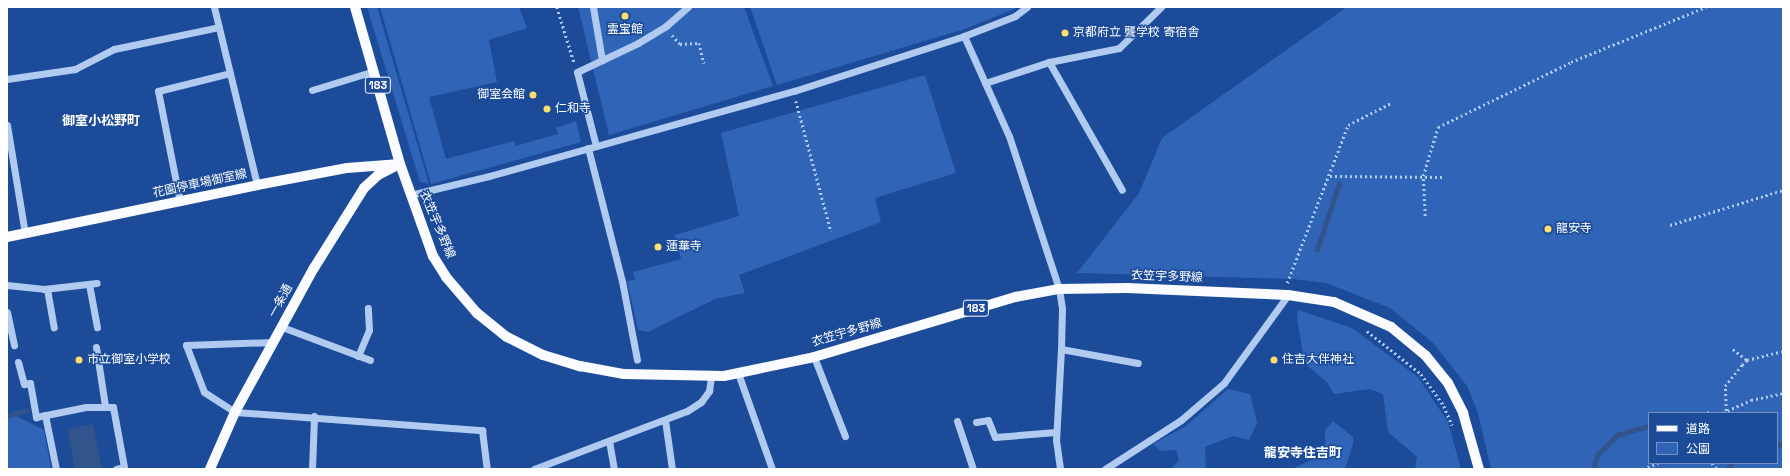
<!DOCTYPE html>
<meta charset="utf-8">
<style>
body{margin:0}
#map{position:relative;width:1790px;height:476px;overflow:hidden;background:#1b4b99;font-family:"Space Grotesk","Noto Sans JP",sans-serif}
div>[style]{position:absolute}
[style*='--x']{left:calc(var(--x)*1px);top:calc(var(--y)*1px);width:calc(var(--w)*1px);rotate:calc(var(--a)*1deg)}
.green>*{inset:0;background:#2f64b6}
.water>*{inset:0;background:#31548d}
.stream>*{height:4.5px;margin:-2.25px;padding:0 2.25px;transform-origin:2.25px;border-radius:2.25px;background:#31548d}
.path>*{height:2.5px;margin-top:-1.25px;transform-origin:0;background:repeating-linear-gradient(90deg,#b0caf0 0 2px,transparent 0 5px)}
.minor>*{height:7px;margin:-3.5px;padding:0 3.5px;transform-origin:3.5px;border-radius:3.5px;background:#b0caf0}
.major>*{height:10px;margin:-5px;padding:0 5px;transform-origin:5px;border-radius:5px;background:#f9fbff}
.dots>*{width:11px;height:11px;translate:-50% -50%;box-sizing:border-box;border:2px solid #1b4b99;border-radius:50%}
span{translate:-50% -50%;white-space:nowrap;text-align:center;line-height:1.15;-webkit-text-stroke:3px #1b4b99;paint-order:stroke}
.shield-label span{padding:1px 3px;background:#1b4b99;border:1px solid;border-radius:3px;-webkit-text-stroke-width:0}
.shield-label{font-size:11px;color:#fff;font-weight:700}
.poi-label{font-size:12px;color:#fff}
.left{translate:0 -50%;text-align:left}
.right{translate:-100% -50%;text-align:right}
.street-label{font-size:12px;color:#fff}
.neighbourhood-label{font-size:13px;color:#fff;font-weight:700}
.frame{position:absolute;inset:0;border:8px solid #fff;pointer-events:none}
.legend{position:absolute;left:1648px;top:412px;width:130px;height:52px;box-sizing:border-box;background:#1b4b99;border:1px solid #7693c2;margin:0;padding:5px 7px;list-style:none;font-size:12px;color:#fff}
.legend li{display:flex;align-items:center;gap:8px;height:20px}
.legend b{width:20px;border:1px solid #7693c2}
</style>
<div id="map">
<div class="green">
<i style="clip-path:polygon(367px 7px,377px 7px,429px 184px,420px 182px)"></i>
<i style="clip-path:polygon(380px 7px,519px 7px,527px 28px,489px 40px,497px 82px,429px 97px,446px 159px,514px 141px,515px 146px,558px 134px,556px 128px,576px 121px,581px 142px,431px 184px)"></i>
<i style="clip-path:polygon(578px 7px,744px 7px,773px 86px,609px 135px)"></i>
<i style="clip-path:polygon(750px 7px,1019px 7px,965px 29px,777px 85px)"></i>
<i style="clip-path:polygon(evenodd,1347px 7px,1783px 7px,1783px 469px,1491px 469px,1478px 413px,1467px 386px,1433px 343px,1390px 308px,1326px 283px,1293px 279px,1077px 273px,1139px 193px,1162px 138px,1347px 7px,1649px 413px,1777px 413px,1777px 463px,1649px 463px,1649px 413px)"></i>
<i style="clip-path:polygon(925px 75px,956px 173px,875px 198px,881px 222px,739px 275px,745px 293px,715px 299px,648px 332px,638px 330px,627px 281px,635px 280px,633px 272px,681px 259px,675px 235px,739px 216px,721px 133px)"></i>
<i style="clip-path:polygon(1298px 310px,1352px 328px,1418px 377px,1448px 422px,1461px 469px,1415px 469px,1417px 457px,1388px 432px,1383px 394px,1370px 389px,1334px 394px,1326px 381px,1305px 364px,1297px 319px)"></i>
<i style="clip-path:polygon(1228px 389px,1250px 394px,1257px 423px,1249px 440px,1233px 436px,1205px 447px,1206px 469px,1171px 469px,1179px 460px,1176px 450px,1161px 451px,1153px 444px,1186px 426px)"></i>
<i style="clip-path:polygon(16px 416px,44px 430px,51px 469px,7px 469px,7px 419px)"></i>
<i style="clip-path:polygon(1333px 421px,1353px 437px,1353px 444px,1345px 469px,1291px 469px,1325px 454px,1325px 430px)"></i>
</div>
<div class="water">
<i style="clip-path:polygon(93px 424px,102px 469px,75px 469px,67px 429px)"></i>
</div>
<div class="stream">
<i style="--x:1317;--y:250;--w:70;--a:-71.6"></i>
<i style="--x:7;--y:416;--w:21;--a:-17"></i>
<i style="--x:1777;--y:445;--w:6;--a:-18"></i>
<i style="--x:1593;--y:469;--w:16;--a:-72"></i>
<i style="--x:1598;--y:454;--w:27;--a:-45"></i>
<i style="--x:1617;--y:435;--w:33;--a:-16"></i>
<i style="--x:1727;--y:469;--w:8;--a:-50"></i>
</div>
<div class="path">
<i style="--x:557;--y:7;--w:58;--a:72.8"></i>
<i style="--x:672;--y:35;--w:12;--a:48"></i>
<i style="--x:680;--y:44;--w:19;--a:-3"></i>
<i style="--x:699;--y:43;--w:21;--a:76"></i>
<i style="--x:796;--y:101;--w:135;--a:74.9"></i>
<i style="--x:1330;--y:176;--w:115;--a:0.5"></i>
<i style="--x:1425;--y:216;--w:40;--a:-92.9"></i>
<i style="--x:1423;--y:176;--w:51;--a:-73"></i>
<i style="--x:1438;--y:127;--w:148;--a:-26"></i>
<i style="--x:1571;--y:62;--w:146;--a:-22.2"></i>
<i style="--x:1670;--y:225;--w:118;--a:-17.2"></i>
<i style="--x:1287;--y:283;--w:169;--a:-68.9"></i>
<i style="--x:1348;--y:125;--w:48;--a:-27.1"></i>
<i style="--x:1367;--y:331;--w:69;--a:38.5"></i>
<i style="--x:1421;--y:374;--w:39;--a:54"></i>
<i style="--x:1444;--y:406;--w:21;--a:67"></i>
<i style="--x:1733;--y:349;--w:18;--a:38"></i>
<i style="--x:1726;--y:411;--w:25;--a:-92"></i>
<i style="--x:1725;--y:386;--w:27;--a:-51"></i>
<i style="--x:1742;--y:365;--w:7;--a:-45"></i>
<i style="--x:1747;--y:360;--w:37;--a:-14"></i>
<i style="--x:1707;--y:412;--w:3;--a:18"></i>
<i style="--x:1723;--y:413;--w:31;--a:-25"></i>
<i style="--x:1751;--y:400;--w:33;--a:-12"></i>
<i style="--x:1712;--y:463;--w:8;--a:50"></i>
<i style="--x:1643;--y:469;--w:16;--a:-22"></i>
</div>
<div class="minor">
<i style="--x:214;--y:7;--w:183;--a:76.4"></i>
<i style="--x:593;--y:7;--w:54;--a:80.4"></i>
<i style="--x:964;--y:36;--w:110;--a:65.8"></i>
<i style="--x:1009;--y:136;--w:161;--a:71.9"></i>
<i style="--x:1059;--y:289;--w:20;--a:81"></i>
<i style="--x:1062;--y:309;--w:40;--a:91.4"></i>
<i style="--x:1061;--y:349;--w:91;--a:93.1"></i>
<i style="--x:1056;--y:440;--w:29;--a:82"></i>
<i style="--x:1049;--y:62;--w:147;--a:60.3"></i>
<i style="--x:7;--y:79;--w:69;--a:-8.4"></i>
<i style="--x:75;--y:69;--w:44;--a:-27.1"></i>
<i style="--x:114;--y:49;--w:107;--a:-11.8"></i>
<i style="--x:985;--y:83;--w:67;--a:-18.2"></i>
<i style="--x:1049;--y:62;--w:71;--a:-11.3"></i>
<i style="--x:1119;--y:48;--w:59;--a:-44.3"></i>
<i style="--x:312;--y:90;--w:65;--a:-17"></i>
<i style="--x:7;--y:125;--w:110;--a:80.6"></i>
<i style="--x:596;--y:146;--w:76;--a:-104.4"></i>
<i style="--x:577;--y:72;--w:68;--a:-25.4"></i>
<i style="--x:638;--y:43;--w:33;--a:-31"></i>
<i style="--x:666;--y:26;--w:29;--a:-41"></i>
<i style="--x:588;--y:148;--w:137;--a:75.7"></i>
<i style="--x:622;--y:281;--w:80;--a:79.2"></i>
<i style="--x:410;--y:195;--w:81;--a:-13.5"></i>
<i style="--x:489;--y:176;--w:317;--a:-15.6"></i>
<i style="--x:794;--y:91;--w:179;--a:-17.9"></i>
<i style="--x:964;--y:36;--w:55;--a:-21.4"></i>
<i style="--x:1015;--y:16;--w:15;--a:-37"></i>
<i style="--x:180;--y:202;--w:113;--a:-101.2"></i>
<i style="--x:158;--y:91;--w:74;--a:-14"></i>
<i style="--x:89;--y:284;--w:44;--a:79.5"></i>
<i style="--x:7;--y:285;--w:37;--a:6"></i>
<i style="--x:44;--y:289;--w:53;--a:-6.5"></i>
<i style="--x:47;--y:289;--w:39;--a:80"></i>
<i style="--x:7;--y:312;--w:34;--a:78"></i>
<i style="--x:282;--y:327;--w:94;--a:20.6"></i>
<i style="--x:273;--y:342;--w:87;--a:178"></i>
<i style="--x:186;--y:345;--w:50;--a:69"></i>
<i style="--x:204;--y:392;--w:37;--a:33"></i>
<i style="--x:235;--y:412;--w:248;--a:4.2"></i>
<i style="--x:482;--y:430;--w:39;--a:83"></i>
<i style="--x:96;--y:347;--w:60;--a:81.3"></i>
<i style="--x:1061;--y:349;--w:78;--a:10.3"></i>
<i style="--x:358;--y:356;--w:28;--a:-67"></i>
<i style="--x:369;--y:330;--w:22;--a:-93"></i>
<i style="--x:814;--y:357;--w:85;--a:68.6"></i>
<i style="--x:18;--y:362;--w:23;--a:75"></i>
<i style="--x:24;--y:384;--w:6;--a:-9"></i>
<i style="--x:30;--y:383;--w:35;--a:80"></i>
<i style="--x:36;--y:417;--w:51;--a:-11.3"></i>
<i style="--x:86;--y:407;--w:27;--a:0"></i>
<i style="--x:113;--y:407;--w:61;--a:79.6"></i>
<i style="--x:124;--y:467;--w:8;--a:166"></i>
<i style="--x:738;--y:373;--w:102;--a:70.5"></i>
<i style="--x:45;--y:415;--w:55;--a:78.5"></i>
<i style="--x:665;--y:420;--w:49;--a:81.9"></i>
<i style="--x:957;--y:421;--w:51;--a:71.6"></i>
<i style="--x:976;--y:422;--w:12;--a:-9"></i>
<i style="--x:988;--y:420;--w:18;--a:68"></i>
<i style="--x:995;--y:437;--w:61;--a:-4.7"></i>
<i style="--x:609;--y:441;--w:28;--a:80"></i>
<i style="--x:312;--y:469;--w:53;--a:-87.8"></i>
<i style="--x:534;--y:469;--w:164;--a:-20.8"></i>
<i style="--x:687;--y:411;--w:17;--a:-33"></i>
<i style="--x:701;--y:402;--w:14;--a:-54"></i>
<i style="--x:709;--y:391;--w:14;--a:-82"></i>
<i style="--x:1105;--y:469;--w:90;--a:-32.8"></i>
<i style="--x:1181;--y:420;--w:57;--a:-40.7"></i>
<i style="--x:1224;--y:383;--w:109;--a:-54"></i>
</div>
<div class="major">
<i style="--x:355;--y:7;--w:163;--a:74"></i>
<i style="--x:400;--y:164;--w:98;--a:70.3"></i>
<i style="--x:433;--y:256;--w:25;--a:58"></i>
<i style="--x:446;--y:277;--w:48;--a:49.3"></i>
<i style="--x:477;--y:313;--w:38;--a:39"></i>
<i style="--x:507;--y:337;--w:40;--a:26.6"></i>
<i style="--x:543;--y:355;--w:39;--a:17"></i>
<i style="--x:580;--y:366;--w:45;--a:10.3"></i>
<i style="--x:624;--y:374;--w:100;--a:1.1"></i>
<i style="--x:724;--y:376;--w:92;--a:-11.9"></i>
<i style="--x:814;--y:357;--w:210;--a:-16.6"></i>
<i style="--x:1015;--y:297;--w:45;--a:-10.3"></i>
<i style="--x:1059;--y:289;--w:68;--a:-0.8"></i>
<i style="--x:1127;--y:288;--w:161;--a:2.5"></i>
<i style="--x:1288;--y:295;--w:47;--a:8.7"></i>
<i style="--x:1334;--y:302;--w:62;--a:23.7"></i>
<i style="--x:1391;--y:327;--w:45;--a:39.6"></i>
<i style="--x:1426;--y:356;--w:35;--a:51"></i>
<i style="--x:1448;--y:383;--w:34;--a:63"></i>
<i style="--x:1463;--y:413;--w:58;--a:74.1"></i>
<i style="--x:7;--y:237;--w:255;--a:-11.7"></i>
<i style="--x:257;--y:185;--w:92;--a:-10.7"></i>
<i style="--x:347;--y:168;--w:53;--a:-4.3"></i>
<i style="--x:210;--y:469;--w:62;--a:-66.3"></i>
<i style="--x:235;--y:412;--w:164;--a:-61.3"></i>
<i style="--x:314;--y:268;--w:94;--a:-58"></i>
<i style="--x:364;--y:188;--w:19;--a:-43"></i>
<i style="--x:378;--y:175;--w:18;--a:-27"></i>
</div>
<div class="dots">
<i style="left:625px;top:16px;background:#ffdd6f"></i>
<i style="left:1065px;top:33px;background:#ffdd6f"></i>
<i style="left:533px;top:95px;background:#ffdd6f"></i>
<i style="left:547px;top:109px;background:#ffdd6f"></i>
<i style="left:1548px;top:229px;background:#ffdd6f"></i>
<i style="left:658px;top:247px;background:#ffdd6f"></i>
<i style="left:79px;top:360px;background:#ffdd6f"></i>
<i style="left:1274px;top:360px;background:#ffdd6f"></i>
</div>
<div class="shield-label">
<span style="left:378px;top:85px">183</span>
<span style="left:976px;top:308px">183</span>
</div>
<div class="poi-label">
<span style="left:625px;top:30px">霊宝館</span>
<span class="left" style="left:1073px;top:33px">京都府立 聾学校 寄宿舎</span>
<span class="right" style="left:525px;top:95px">御室会館</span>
<span class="left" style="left:555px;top:109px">仁和寺</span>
<span class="left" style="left:1556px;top:229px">龍安寺</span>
<span class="left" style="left:666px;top:247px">蓮華寺</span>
<span class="left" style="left:87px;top:360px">市立御室小学校</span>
<span class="left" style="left:1282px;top:360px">住吉大伴神社</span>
</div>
<div class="street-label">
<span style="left:200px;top:184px;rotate:-12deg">花園停車場御室線</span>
<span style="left:437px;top:225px;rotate:67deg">衣笠宇多野線</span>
<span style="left:1167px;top:277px;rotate:2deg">衣笠宇多野線</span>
<span style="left:281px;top:301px;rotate:-61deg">一条通</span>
<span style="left:847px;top:333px;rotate:-16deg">衣笠宇多野線</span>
</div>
<div class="neighbourhood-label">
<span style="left:101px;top:121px">御室小松野町</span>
<span style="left:1303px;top:453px">龍安寺住吉町</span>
</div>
<div class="frame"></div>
<ul class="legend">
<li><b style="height:5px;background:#f9fbff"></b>道路</li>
<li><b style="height:11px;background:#2f64b6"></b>公園</li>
</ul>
</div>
